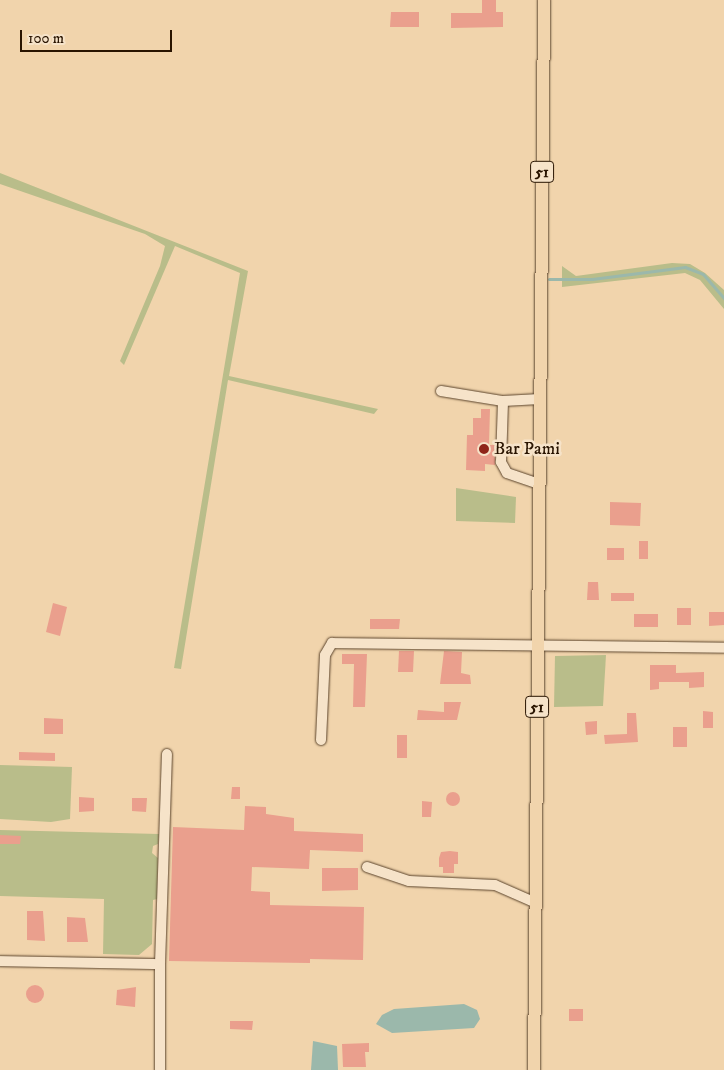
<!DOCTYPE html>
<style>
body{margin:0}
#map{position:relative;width:724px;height:1070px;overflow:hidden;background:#f1d4ac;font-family:"IM FELL DW Pica",serif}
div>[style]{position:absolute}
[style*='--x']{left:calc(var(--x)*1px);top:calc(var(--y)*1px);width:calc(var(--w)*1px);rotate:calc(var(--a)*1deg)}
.green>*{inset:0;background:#b9bd8a}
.water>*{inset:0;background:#9bb8ab}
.stream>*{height:3px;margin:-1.5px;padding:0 1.5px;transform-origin:1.5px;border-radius:1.5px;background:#9bb8ab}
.building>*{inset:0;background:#ea9f8d}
.round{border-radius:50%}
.roads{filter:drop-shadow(0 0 1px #5b442c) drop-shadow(0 0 1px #5b442c)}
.minor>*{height:10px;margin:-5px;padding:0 5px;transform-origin:5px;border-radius:5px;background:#f6e3c9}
.major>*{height:12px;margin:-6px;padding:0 6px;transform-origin:6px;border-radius:6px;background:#f1d4ac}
.dots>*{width:14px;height:14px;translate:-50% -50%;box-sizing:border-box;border:2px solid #f6e3c9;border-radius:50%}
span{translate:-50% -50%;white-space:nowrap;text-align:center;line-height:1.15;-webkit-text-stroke:5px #f6e3c9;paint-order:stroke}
.shield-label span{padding:1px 4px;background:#f6e3c9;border:1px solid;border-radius:4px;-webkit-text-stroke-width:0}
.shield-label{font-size:16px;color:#291401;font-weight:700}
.poi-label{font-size:18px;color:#291401}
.left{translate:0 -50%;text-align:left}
.scale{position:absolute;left:20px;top:30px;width:152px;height:22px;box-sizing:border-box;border:2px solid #291401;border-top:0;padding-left:6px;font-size:15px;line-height:18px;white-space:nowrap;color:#291401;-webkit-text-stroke:4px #f6e3c9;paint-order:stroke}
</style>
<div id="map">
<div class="green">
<i style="clip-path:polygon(0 173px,248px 271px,229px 376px,378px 409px,374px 414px,228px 380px,181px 669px,174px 668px,240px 273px,175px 246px,124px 365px,120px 361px,160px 266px,165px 246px,145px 234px,0 184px)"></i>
<i style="clip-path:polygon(672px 263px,690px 264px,705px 273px,724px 290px,724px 309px,700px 280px,685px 273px,562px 287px,562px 266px,576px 276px)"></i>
<i style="clip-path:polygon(456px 488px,516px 497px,515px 523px,456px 521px)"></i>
<i style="clip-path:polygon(606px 655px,603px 706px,554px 707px,555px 656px)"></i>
<i style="clip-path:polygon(0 765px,72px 767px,70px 819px,51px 822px,0 819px)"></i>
<i style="clip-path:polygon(0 830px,159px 834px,158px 844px,153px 846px,152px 853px,158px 858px,157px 899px,153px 900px,152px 944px,139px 955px,103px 954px,104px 899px,0 896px)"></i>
</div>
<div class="water">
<i style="clip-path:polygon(464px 1004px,477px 1010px,480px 1019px,474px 1028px,392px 1033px,376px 1024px,382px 1015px,394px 1009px)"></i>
<i style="clip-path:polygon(313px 1041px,337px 1046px,338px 1070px,311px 1070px)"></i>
</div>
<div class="stream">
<i style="--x:549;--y:279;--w:43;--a:0"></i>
<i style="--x:592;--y:279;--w:94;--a:-7.4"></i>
<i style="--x:685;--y:267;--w:19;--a:21"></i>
<i style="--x:703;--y:274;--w:32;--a:49"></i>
</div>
<div class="building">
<i style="clip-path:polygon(482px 0,496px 0,496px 12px,503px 12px,503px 27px,451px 28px,451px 13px,482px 13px)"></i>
<i style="clip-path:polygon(391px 12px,419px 12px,419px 27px,390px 27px)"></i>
<i style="clip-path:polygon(481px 409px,490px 409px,489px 445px,495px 445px,495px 465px,485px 464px,485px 471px,466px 470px,467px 435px,473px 435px,473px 418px,481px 418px)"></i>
<i style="clip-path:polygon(610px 502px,641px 503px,640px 526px,610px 525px)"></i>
<i style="clip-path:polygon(639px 541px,648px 541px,648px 559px,639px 559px)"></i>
<i style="clip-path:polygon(607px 548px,624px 548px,624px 560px,607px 560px)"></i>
<i style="clip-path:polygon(588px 582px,598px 582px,599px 600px,587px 600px)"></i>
<i style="clip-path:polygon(611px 593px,634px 593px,634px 601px,611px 601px)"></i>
<i style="clip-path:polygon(53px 603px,67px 607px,60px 636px,46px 632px)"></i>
<i style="clip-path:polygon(677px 608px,691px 608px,691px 625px,677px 625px)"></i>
<i style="clip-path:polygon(709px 612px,724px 612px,724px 625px,709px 626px)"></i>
<i style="clip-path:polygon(634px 614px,658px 614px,658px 627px,634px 627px)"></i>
<i style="clip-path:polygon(370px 619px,400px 619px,399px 629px,370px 629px)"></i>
<i style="clip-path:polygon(399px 651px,414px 651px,413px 672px,398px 672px)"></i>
<i style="clip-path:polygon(444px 651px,462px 652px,461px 673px,470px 675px,471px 684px,440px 684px)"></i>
<i style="clip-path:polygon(342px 654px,367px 654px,365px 707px,353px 707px,354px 664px,342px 664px)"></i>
<i style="clip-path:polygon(650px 665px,676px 665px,676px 673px,704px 672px,704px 687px,689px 688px,689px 682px,659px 682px,659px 689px,650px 690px)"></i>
<i style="clip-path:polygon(444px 702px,461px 702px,457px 720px,417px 720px,418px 710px,444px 712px)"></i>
<i style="clip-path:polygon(703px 711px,713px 712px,713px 728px,703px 728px)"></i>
<i style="clip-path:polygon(627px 713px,636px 713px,638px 742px,605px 744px,604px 735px,627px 734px)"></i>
<i style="clip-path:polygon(44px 718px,63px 719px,63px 734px,44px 734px)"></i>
<i style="clip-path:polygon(597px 721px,597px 734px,586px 735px,585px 722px)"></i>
<i style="clip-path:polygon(673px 727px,687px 727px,687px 747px,673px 747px)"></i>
<i style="clip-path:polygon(397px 735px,407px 735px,407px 758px,397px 758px)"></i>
<i style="clip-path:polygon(19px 752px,55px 753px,55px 761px,19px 760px)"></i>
<i style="clip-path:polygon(232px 787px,240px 787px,240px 799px,231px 799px)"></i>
<i class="round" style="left:446px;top:792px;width:14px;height:14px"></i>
<i style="clip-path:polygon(79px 797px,94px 798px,94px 811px,79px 812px)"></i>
<i style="clip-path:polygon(132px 798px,147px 798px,146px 812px,132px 811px)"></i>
<i style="clip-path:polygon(422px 801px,432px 802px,431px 817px,422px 817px)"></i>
<i style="clip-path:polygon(245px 806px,266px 807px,266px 814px,294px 818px,294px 831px,363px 834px,363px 852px,310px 850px,309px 869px,252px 867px,251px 891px,270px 892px,270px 905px,364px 907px,363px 960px,310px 959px,310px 963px,169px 961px,173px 827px,244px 830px)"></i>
<i style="clip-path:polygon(0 835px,21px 836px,20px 844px,0 844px)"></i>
<i style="clip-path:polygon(450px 851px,458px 852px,458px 864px,454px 864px,454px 873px,443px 873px,443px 867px,439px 867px,439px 858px,441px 852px)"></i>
<i style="clip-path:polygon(322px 868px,358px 868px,358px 890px,322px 891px)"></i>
<i style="clip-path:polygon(27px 911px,43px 911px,45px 941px,27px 940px)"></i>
<i style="clip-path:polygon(67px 917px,85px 918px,88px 942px,67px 942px)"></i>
<i class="round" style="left:26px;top:985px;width:18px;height:18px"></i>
<i style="clip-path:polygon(136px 987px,135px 1007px,116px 1005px,117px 990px)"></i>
<i style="clip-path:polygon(569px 1009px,583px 1009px,583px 1021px,569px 1021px)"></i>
<i style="clip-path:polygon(230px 1021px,253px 1021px,252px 1030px,230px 1029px)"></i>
<i style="clip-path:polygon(369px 1043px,369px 1052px,365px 1052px,366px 1067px,343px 1067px,342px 1044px)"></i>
</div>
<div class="roads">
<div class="minor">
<i style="--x:441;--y:391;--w:63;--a:9.2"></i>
<i style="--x:539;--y:484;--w:34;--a:-161"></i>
<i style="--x:507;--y:473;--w:13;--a:-119"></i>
<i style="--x:501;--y:462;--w:61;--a:-88.1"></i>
<i style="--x:503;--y:401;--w:37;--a:-3"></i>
<i style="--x:321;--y:740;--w:85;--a:-87.3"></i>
<i style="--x:325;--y:655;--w:14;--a:-60"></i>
<i style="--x:332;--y:643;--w:392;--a:0.7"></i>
<i style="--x:367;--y:867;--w:44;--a:18.4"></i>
<i style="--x:409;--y:881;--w:86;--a:2.7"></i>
<i style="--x:495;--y:885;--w:43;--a:23.6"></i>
<i style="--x:0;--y:961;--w:160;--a:1.1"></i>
<i style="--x:160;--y:964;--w:106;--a:90"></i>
<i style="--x:160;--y:964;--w:210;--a:-88.1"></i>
</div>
<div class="major">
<i style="--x:534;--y:1070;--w:1070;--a:-89.46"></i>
</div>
</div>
<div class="dots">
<i style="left:484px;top:449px;background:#8f2418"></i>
</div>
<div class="shield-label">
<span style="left:542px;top:172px">51</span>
<span style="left:537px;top:707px">51</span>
</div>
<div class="poi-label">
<span class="left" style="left:494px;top:449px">Bar Pami</span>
</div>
<div class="scale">100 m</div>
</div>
